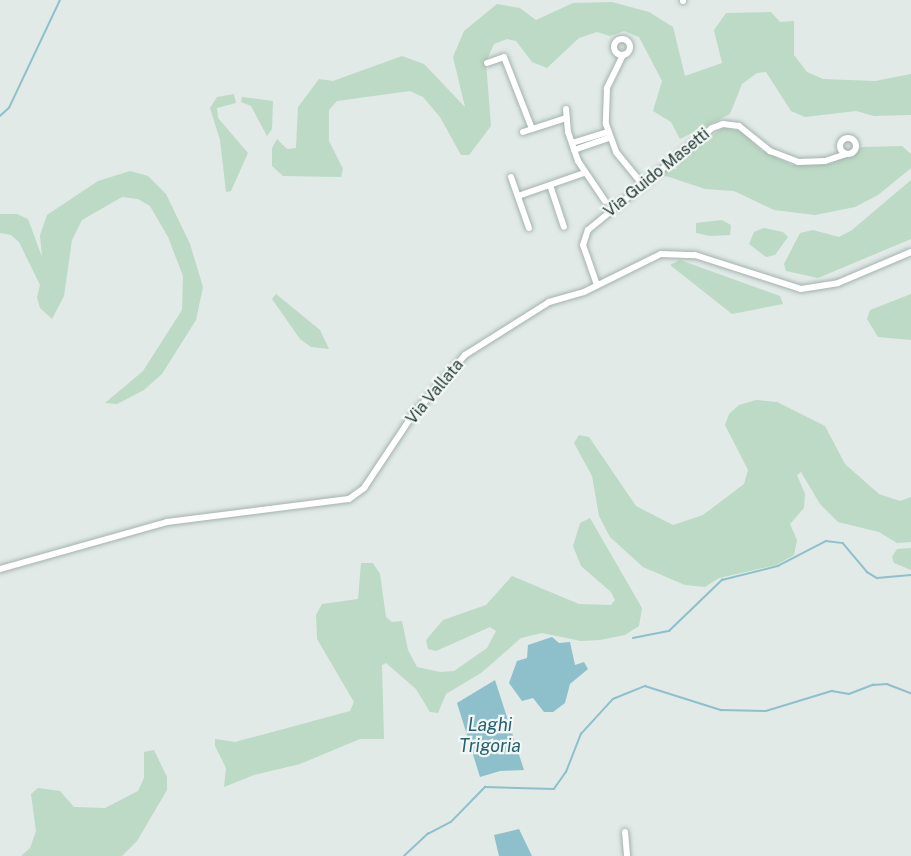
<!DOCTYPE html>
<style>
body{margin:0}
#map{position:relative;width:911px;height:856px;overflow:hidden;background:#e1eae7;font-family:"Public Sans",sans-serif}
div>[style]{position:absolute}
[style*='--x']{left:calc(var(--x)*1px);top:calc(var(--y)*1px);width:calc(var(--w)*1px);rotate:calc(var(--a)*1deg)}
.green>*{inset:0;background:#bcdac5}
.water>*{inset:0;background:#8ec0cb}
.stream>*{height:1.5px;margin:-0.75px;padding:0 0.75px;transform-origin:0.75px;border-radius:0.75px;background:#8ec0cb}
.roads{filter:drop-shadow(0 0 2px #a4b2ae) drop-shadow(0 0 2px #a4b2ae)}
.minor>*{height:6px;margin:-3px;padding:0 3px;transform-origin:3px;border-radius:3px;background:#fff}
.minor>.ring{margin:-3px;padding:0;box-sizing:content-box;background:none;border:6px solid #fff;border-radius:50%}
span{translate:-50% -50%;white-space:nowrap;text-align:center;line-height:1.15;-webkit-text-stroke:4.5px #f2f7f5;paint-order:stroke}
.street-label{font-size:16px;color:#233a34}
.water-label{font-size:18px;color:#236170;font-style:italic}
</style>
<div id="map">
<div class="green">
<i style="clip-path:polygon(612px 2px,649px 12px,673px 27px,685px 76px,722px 63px,714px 30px,726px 13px,771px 12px,780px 22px,794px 21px,794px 55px,807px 72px,823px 79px,875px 81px,911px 74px,911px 115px,874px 116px,856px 111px,805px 117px,791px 111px,766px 72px,757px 73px,742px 84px,730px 114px,680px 139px,671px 122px,653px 111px,662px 81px,639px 37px,624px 31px,610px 36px,597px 32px,579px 38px,547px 68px,532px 62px,516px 41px,507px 39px,494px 44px,486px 62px,491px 126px,469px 155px,461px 155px,440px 117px,423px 97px,410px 91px,337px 101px,329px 110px,329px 141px,343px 169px,341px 177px,283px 176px,272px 166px,272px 148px,277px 139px,287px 149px,296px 148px,298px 107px,319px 79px,333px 81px,402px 56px,424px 64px,465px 107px,453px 57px,464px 31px,497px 4px,520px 8px,536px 20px,573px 3px)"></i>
<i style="clip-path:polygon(234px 94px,236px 103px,217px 108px,218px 118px,248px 153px,231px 191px,226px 192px,220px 140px,210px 108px,217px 97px)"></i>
<i style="clip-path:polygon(242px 97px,273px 101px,272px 129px,267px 136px,251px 106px,241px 102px)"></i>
<i style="clip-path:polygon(724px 127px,742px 132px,761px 150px,792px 165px,830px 164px,862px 147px,902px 146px,911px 154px,911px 168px,878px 195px,855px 207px,815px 215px,774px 210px,734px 191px,705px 189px,660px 174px)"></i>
<i style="clip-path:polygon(130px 171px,148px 176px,166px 194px,190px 244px,203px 287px,196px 320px,162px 374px,144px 390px,117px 404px,105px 403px,143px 371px,182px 310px,183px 276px,168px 237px,150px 206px,138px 199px,122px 197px,82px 220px,72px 240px,64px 296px,52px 319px,40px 308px,37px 297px,40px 285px,19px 242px,11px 235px,0 233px,0 214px,17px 214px,28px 219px,42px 257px,40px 235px,47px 215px,98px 181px)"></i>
<i style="clip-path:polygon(911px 180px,911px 239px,818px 278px,786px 271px,784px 264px,800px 233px,813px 230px,839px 237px,852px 230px)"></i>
<i style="clip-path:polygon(722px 220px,731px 225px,730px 235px,710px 236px,696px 233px,696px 223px)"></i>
<i style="clip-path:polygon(764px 228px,783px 232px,788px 237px,775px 255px,766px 257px,749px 244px,754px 232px)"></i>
<i style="clip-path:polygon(680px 260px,780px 296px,783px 304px,732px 314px,670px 265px)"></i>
<i style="clip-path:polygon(276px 294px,320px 330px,329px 349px,311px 347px,300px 339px,272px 299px)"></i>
<i style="clip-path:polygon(911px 294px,911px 340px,878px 337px,867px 319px,870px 310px)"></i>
<i style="clip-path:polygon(756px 400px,777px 402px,825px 426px,845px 464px,879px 494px,900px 501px,911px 497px,911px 542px,897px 543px,879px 532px,838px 522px,820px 504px,801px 472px,797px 475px,805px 494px,804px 508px,790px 524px,797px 540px,794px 555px,776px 565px,719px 578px,705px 587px,685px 585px,643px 567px,610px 537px,599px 516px,592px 476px,574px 443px,579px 435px,589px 437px,636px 506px,673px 525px,703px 515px,744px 484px,748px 470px,725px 425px,729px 414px,739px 405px)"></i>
<i style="clip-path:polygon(590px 518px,642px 608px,639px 626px,625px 635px,600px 640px,581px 641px,542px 633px,521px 638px,481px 673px,446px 694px,438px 713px,430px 712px,416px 689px,386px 663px,382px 665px,384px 739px,360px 739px,300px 764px,254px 775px,224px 787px,226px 768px,215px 746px,215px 739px,235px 742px,350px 711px,354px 702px,317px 639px,316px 615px,322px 604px,358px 599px,361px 563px,373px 563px,380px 574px,386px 617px,392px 622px,402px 621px,408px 650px,417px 667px,440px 672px,454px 671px,487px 648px,496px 631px,490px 627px,436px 651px,428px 649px,426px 640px,443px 620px,486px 605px,512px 576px,579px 604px,611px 605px,615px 600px,611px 592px,581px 566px,573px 546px,580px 523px)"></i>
<i style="clip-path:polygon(911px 548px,911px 570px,894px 563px,892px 557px,897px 549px)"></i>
<i style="clip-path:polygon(154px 750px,167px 777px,167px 790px,137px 841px,122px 856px,21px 856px,30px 848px,36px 831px,31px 794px,38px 788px,60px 791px,74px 807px,105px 808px,138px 791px,144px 778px,144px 752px)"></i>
</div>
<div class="water">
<i style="clip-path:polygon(552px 637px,559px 643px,570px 642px,575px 665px,584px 662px,588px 669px,570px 684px,565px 703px,553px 712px,544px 712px,533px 698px,522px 701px,509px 683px,517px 661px,527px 658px,528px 645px)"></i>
<i style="clip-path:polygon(495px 680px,524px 770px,500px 771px,480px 777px,457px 703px)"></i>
<i style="clip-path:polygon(519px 829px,532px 856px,499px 856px,494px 835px)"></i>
</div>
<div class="stream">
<i style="--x:0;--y:116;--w:12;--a:-42"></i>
<i style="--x:9;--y:108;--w:119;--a:-64.7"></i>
<i style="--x:633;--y:638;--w:37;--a:-11"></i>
<i style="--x:669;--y:631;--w:74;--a:-43.9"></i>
<i style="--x:722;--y:580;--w:58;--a:-14"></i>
<i style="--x:778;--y:566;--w:54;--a:-27.5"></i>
<i style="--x:826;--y:541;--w:17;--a:7"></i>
<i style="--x:843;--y:543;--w:38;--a:50"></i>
<i style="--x:867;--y:572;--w:12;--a:31"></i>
<i style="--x:877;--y:578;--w:34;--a:-5"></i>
<i style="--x:404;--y:856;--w:33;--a:-43"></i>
<i style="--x:428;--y:834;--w:26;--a:-28"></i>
<i style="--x:451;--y:822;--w:49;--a:-45.8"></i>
<i style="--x:485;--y:787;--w:69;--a:1.7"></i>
<i style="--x:554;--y:789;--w:21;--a:-55"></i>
<i style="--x:566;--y:772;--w:41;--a:-68.5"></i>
<i style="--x:581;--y:734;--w:47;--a:-47.6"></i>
<i style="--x:613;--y:699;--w:35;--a:-22"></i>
<i style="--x:645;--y:686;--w:80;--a:17.5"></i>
<i style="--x:721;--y:710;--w:45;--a:1.3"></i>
<i style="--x:766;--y:711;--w:69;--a:-16.9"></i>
<i style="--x:832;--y:691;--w:17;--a:10"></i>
<i style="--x:849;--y:694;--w:26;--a:-21"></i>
<i style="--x:873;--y:685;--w:14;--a:-4"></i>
<i style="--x:887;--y:684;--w:26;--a:21"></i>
</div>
<div class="roads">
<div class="minor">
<i style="--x:683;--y:0;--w:1;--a:90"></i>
<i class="ring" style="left:614px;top:39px;width:10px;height:10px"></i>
<i style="--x:623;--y:55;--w:37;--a:116"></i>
<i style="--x:607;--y:88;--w:36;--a:92"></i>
<i style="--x:606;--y:124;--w:30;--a:70"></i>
<i style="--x:616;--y:152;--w:43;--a:50.7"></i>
<i style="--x:487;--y:63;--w:18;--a:-19"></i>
<i style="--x:504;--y:57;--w:77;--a:68.7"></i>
<i style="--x:566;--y:109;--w:23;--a:85"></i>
<i style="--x:568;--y:132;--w:31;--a:71"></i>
<i style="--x:578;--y:161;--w:48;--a:56"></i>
<i style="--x:523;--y:132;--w:45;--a:-18"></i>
<i class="ring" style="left:840px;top:138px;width:10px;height:10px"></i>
<i style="--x:572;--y:143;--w:37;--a:-17"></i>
<i style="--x:574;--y:150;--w:37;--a:-19"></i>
<i style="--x:511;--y:177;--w:54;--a:70.6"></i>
<i style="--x:550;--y:185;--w:44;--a:71.6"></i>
<i style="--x:518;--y:196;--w:70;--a:-19.2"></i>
<i style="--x:597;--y:285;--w:42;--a:-109.3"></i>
<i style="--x:583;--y:245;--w:16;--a:-72"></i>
<i style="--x:588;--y:230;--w:161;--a:-39.4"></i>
<i style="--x:712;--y:128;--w:12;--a:-20"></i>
<i style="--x:723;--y:124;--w:16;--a:7"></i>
<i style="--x:739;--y:126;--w:40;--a:39"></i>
<i style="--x:770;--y:151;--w:30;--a:21"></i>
<i style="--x:798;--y:162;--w:27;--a:-2"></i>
<i style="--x:825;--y:161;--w:22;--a:-18"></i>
<i style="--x:0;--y:569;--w:173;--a:-15.7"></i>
<i style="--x:167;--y:522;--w:183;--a:-7.2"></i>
<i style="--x:349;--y:499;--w:19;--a:-36"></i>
<i style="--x:364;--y:488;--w:87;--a:-56.3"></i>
<i style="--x:412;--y:416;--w:81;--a:-49"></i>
<i style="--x:465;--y:355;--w:99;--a:-32.2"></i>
<i style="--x:549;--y:302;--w:36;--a:-16"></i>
<i style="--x:584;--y:292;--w:86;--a:-26.3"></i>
<i style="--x:661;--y:254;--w:34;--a:2"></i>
<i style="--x:695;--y:255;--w:111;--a:17.8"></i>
<i style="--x:801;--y:289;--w:37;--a:-9"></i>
<i style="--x:838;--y:283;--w:79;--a:-23"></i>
<i style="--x:625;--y:832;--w:24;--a:85"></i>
</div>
</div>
<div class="street-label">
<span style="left:657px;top:173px;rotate:-39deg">Via Guido Masetti</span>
<span style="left:435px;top:392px;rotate:-50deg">Via Vallata</span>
</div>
<div class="water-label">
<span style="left:490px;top:736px">Laghi<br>Trigoria</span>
</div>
</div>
